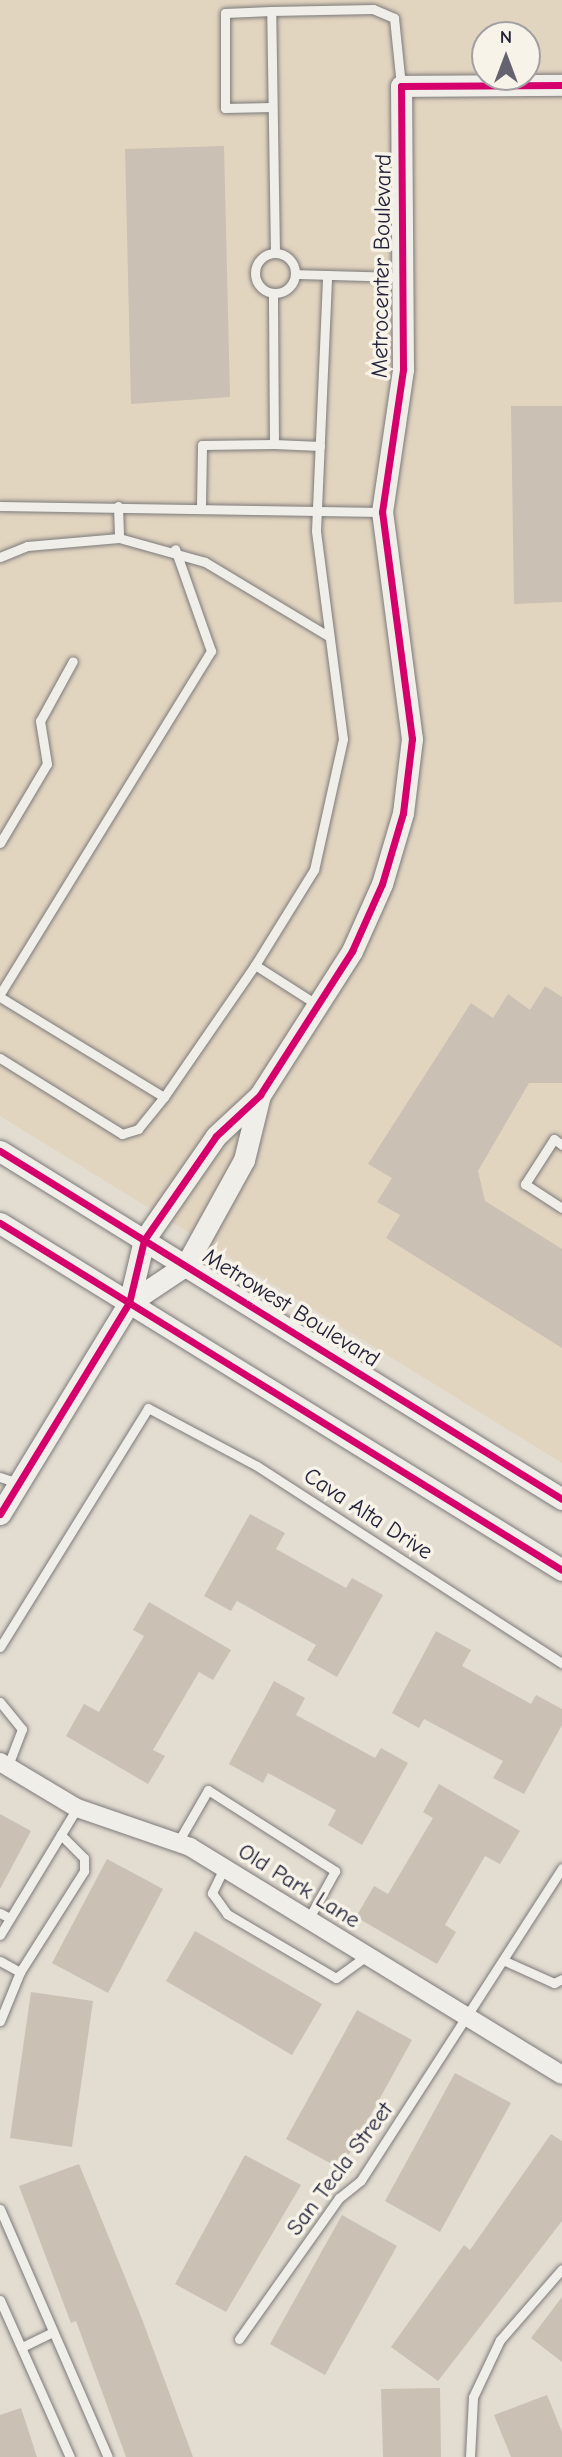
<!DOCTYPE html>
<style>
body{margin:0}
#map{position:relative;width:562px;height:2457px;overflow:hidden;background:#e3dcd1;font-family:"Comic Neue",sans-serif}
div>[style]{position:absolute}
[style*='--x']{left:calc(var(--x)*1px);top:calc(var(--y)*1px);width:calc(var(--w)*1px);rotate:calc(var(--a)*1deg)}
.built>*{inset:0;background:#e2d5c0}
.building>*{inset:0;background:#cac0b3}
.roads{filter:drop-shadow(0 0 2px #7d7a7a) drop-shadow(0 0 2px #7d7a7a)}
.service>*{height:9px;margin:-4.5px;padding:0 4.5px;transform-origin:4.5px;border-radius:4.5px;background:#f0eee9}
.service>.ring{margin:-4.5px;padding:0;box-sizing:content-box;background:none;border:9px solid #f0eee9;border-radius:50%}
.minor>*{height:18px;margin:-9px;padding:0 9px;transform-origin:9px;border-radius:9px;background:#f0eee9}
.tertiary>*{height:21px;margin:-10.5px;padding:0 10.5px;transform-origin:10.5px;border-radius:10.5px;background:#f0eee9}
.cycleway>*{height:7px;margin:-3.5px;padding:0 3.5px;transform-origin:3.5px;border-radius:3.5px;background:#d6006c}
span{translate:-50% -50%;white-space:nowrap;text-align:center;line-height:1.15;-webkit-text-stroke:7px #f7f3e8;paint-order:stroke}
.street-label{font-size:23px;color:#22223b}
.north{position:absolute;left:471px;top:21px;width:70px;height:70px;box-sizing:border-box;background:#f7f3e8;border:2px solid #a29fa3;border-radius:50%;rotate:0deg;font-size:19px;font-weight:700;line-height:28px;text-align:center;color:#22223b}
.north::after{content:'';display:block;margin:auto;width:24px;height:32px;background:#666370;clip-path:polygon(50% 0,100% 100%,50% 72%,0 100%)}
</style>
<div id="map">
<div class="built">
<i style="clip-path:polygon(evenodd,0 0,562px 0,562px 1463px,0 1116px,0 0,485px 35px,527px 35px,527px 77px,485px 77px,485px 35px)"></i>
</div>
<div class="building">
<i style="clip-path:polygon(224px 146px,230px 397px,131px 404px,125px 149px)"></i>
<i style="clip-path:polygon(511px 406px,562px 406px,562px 602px,514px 604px)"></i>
<i style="clip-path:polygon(545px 986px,562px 997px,562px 1083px,529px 1083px,478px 1171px,485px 1201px,562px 1249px,562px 1348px,386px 1238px,400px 1215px,377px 1202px,392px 1178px,368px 1164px,471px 1003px,493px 1018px,508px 994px,530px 1010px)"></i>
<i style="clip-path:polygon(250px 1514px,285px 1533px,276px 1549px,346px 1588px,352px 1578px,383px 1595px,337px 1677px,307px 1660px,316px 1645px,237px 1601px,231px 1611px,204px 1596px)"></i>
<i style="clip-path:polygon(149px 1602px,231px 1650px,213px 1680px,199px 1672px,153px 1750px,165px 1756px,148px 1784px,66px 1736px,84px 1704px,99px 1712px,144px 1636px,133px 1630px)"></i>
<i style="clip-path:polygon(436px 1631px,471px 1650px,462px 1666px,531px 1704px,536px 1695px,562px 1709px,562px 1725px,524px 1794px,493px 1778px,503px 1761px,424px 1719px,419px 1728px,392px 1713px)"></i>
<i style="clip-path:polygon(274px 1681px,305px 1698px,296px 1715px,375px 1758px,381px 1748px,408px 1763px,362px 1845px,328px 1825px,336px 1810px,268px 1773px,263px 1783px,229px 1764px)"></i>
<i style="clip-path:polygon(439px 1784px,520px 1831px,500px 1864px,485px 1856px,445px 1925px,456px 1932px,437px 1964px,356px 1917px,374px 1886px,388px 1894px,433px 1818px,423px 1812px)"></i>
<i style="clip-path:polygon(0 1814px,31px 1831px,0 1889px)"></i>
<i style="clip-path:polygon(107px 1859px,163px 1889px,108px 1993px,52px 1963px)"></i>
<i style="clip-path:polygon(195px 1931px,322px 2004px,292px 2055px,166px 1981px)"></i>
<i style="clip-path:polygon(31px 1992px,93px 2001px,72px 2147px,10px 2138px)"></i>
<i style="clip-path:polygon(357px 2010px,412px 2040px,341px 2169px,286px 2139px)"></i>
<i style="clip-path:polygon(455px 2073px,511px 2103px,440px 2232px,385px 2201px)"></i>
<i style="clip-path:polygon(551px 2134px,562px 2141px,562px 2221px,438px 2381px,391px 2347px,464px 2245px,470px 2250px)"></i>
<i style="clip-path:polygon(245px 2155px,301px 2185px,226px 2312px,175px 2284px)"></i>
<i style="clip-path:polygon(79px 2164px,142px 2319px,193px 2457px,126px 2457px,76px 2321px,71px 2323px,19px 2186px)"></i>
<i style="clip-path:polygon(342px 2215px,397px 2246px,325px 2375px,270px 2344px)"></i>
<i style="clip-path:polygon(562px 2297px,562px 2362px,531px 2338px)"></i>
<i style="clip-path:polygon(440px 2388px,441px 2457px,383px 2457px,381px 2389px)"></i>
<i style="clip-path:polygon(547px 2395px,562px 2432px,562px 2457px,511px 2457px,494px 2415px)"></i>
<i style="clip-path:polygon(21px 2408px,37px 2457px,0 2457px,0 2415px)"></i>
</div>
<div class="roads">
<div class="service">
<i style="--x:271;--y:11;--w:46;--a:177.5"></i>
<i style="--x:225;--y:13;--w:95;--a:90"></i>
<i style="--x:225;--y:108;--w:47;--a:-1.2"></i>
<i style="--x:275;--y:253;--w:242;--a:-90.9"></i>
<i style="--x:271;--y:11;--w:102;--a:-1.1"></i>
<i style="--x:373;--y:9;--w:23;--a:23"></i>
<i style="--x:394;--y:18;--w:68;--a:84.1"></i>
<i class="ring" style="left:255px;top:253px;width:31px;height:31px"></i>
<i style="--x:295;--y:274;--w:109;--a:1.6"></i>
<i style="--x:274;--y:444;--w:46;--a:2.5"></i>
<i style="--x:201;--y:504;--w:59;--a:-89"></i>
<i style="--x:202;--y:445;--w:72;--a:-0.8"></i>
<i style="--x:274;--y:444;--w:151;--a:-90.4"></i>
<i style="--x:0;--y:506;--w:382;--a:0.9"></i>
<i style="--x:118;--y:506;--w:32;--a:88"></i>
<i style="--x:119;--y:538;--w:89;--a:15.6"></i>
<i style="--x:205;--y:562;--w:144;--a:31"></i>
<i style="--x:0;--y:557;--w:29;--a:-22"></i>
<i style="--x:27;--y:546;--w:92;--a:-5"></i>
<i style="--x:0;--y:843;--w:92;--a:-59.3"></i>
<i style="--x:47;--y:764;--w:44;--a:-99.2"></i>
<i style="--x:40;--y:721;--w:68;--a:-61.2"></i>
<i style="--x:255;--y:965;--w:112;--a:-58.2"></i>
<i style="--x:314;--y:870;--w:134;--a:-77.5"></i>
<i style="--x:343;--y:739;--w:210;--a:-97.4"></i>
<i style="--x:316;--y:531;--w:255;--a:-87.5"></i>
<i style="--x:0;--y:994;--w:403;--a:-58.4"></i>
<i style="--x:211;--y:651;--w:108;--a:-109.4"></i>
<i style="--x:0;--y:997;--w:192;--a:31.4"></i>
<i style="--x:164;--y:1097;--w:160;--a:-55.4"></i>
<i style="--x:255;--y:965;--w:72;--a:32.6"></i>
<i style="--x:0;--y:1058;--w:144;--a:31.9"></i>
<i style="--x:122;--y:1134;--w:17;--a:-17"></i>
<i style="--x:138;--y:1129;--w:41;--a:-50.9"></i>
<i style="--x:562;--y:1145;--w:10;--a:-143"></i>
<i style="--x:554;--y:1139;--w:54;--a:122.8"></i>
<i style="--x:525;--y:1184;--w:44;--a:33"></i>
<i style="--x:0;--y:1477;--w:18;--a:19"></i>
<i style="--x:0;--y:1647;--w:281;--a:-58.2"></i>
<i style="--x:148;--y:1408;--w:123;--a:28"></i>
<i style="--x:257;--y:1466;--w:363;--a:32.9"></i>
<i style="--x:0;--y:1702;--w:35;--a:51"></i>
<i style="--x:22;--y:1729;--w:40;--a:111"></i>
<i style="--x:178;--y:1842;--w:60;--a:-60"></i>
<i style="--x:208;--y:1790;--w:151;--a:32.5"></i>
<i style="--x:335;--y:1871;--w:56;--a:118.9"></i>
<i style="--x:224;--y:1868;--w:28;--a:116"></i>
<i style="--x:212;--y:1893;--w:26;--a:54"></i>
<i style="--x:227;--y:1914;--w:126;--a:30.4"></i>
<i style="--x:336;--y:1978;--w:37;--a:-36"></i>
<i style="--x:0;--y:1913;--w:11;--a:27"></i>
<i style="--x:0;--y:1935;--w:149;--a:-58.8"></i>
<i style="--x:0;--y:1961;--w:23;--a:29"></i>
<i style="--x:505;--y:1961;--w:54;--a:24.2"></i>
<i style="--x:554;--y:1983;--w:9;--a:-27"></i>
<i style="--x:0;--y:2021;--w:53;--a:-67.8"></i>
<i style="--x:20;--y:1972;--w:120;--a:-57.6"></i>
<i style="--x:84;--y:1871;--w:13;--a:-90"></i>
<i style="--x:84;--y:1858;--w:33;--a:-135"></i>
<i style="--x:0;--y:2209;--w:270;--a:66.5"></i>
<i style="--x:0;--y:2300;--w:172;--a:66"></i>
<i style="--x:239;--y:2339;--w:173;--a:-54.7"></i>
<i style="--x:339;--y:2198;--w:28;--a:-39"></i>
<i style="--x:361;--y:2180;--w:371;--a:-57.2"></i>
<i style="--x:22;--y:2347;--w:32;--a:-26"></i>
<i style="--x:470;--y:2457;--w:60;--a:-87.1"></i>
<i style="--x:473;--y:2397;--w:63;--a:-64.7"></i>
<i style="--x:500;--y:2340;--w:94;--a:-48.9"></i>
</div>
<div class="minor">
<i style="--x:0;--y:1762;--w:90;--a:30.9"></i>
<i style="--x:77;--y:1808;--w:120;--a:19"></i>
<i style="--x:190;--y:1847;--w:436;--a:31.5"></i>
</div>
<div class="tertiary">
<i style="--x:0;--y:1151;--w:661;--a:31.77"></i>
<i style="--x:0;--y:1223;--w:660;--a:31.69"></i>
<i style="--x:129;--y:1303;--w:69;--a:-33.7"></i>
<i style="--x:186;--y:1265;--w:120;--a:-61.1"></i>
<i style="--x:244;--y:1160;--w:67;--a:-76.2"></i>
<i style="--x:0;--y:1514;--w:247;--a:-58.6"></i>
<i style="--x:129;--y:1303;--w:65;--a:-76.6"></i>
<i style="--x:144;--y:1240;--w:126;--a:-55.3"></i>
<i style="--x:216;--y:1136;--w:60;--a:-43"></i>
<i style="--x:260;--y:1095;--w:171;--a:-57.4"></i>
<i style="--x:352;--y:951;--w:73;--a:-65.9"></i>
<i style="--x:382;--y:884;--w:74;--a:-73.5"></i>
<i style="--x:403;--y:813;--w:75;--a:-83.1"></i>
<i style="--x:412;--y:739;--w:229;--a:-97.5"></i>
<i style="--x:382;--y:512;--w:145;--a:-81.6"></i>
<i style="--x:403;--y:369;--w:283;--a:-90.4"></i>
<i style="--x:401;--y:86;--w:161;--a:-0.4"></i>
</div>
</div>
<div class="cycleway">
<i style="--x:0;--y:1151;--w:661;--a:31.77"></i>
<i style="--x:0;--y:1223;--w:660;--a:31.69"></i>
<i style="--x:0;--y:1514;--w:247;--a:-58.6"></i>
<i style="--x:129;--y:1303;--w:65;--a:-76.6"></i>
<i style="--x:144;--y:1240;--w:126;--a:-55.3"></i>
<i style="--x:216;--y:1136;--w:60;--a:-43"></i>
<i style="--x:260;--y:1095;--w:171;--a:-57.4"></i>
<i style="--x:352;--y:951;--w:73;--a:-65.9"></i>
<i style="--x:382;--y:884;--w:74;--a:-73.5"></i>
<i style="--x:403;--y:813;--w:75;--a:-83.1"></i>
<i style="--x:412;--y:739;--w:229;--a:-97.5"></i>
<i style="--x:382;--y:512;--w:145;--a:-81.6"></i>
<i style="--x:403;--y:369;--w:283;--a:-90.4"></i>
<i style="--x:401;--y:86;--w:161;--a:-0.4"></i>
</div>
<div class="street-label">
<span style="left:382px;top:266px;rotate:-89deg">Metrocenter Boulevard</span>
<span style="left:291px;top:1308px;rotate:32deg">Metrowest Boulevard</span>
<span style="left:368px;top:1514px;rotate:33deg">Cava Alta Drive</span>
<span style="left:299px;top:1886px;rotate:32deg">Old Park Lane</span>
<span style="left:340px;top:2169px;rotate:-53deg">San Tecla Street</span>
</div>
<div class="north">N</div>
</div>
